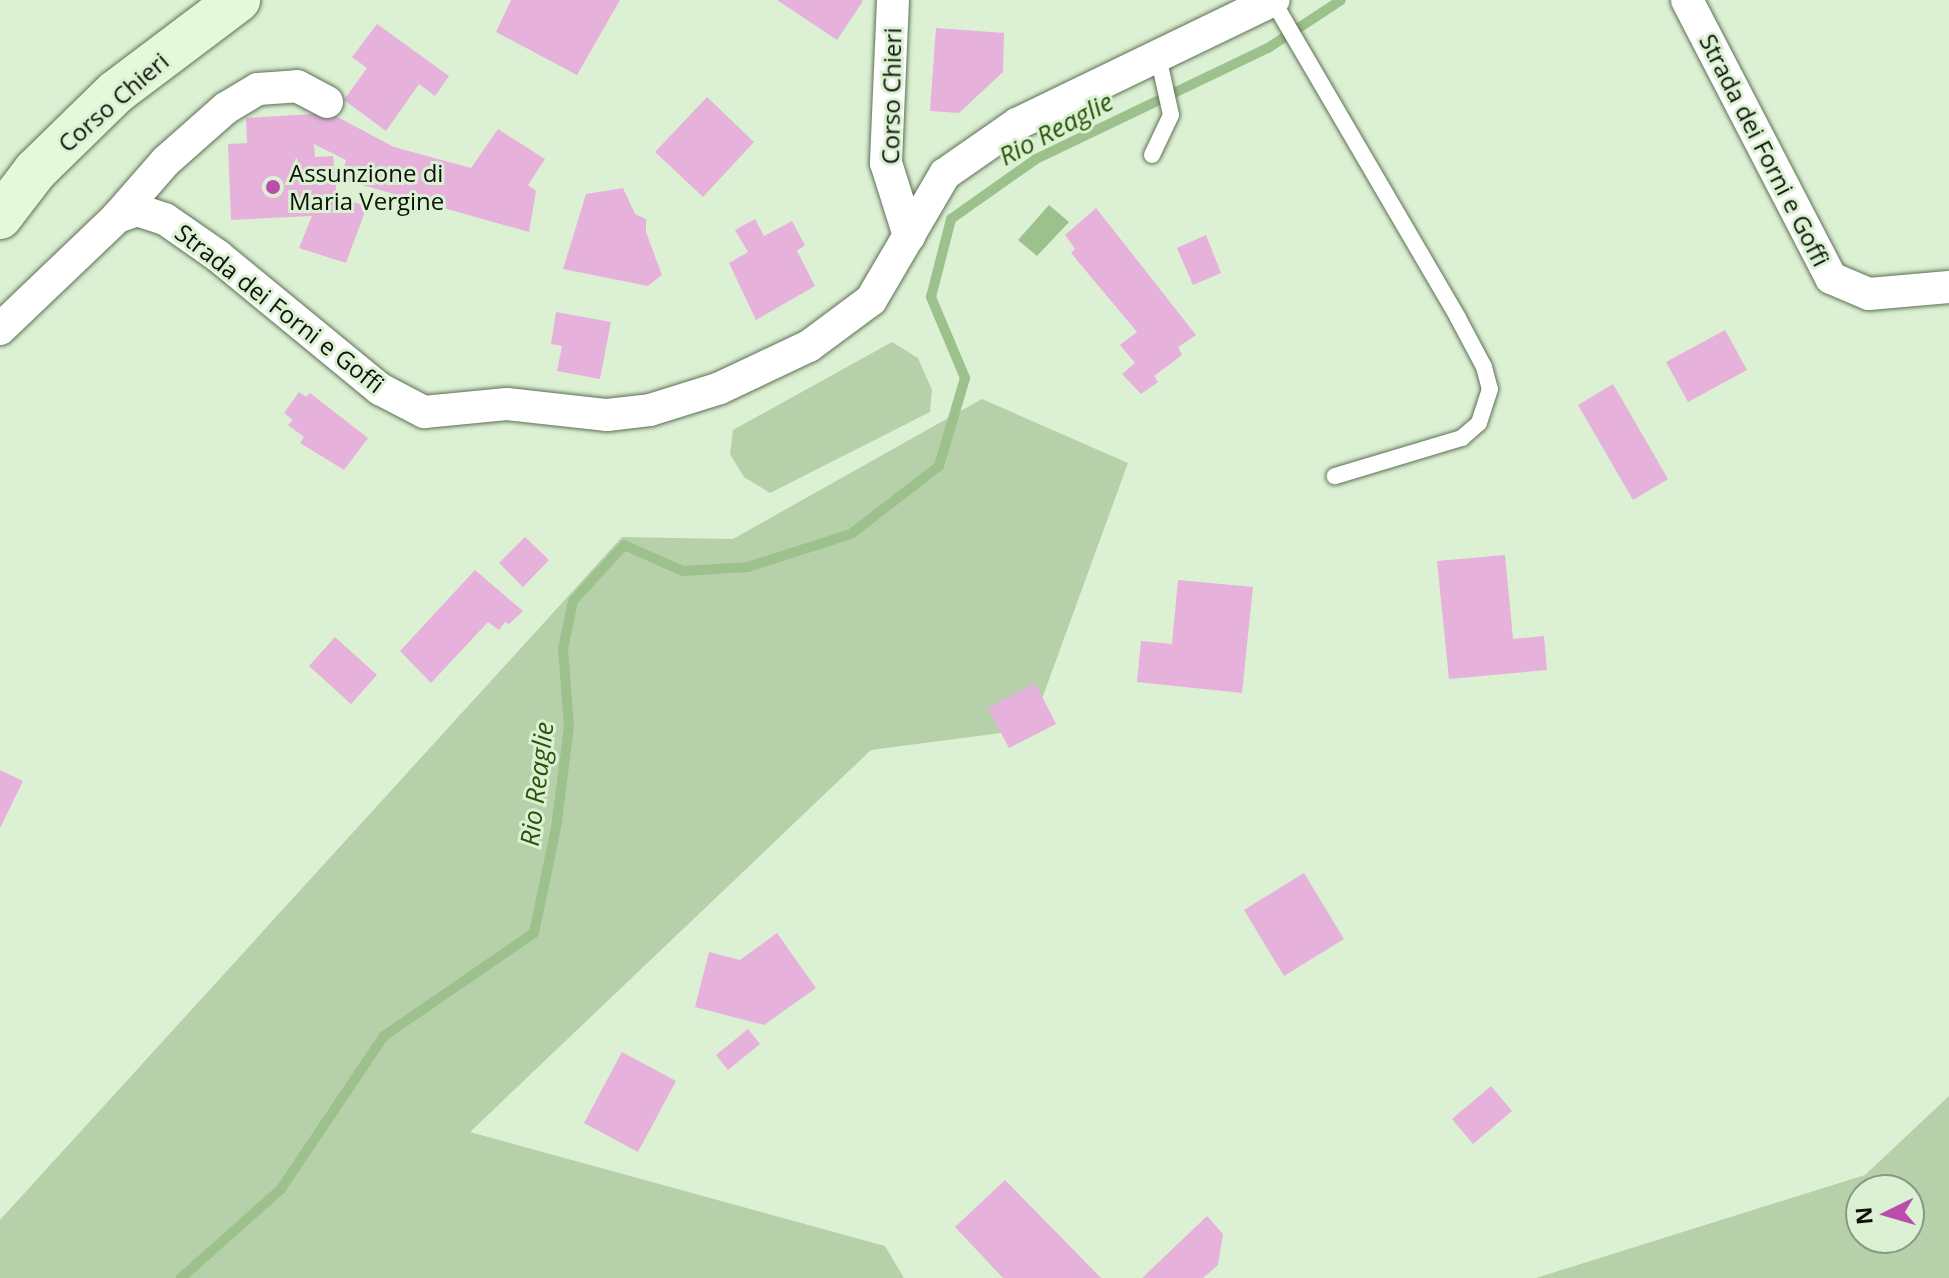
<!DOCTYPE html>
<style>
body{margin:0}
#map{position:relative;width:1949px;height:1278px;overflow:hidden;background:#dcf1d3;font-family:"Open Sans",sans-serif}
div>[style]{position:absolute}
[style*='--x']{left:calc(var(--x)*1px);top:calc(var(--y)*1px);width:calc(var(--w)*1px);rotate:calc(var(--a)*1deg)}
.green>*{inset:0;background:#b6d1aa}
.water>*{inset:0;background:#9cc18c}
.stream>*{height:10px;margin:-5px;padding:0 5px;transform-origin:5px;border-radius:5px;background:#9cc18c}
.building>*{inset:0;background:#e6b1db}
.roads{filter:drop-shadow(0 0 2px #5d7055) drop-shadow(0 0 2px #5d7055)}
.service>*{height:16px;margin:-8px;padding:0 8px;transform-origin:8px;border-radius:8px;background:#fff}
.minor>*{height:32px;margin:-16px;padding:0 16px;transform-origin:16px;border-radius:16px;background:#fff}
.secondary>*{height:44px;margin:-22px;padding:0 22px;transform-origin:22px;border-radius:22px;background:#e4f9da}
.dots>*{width:22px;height:22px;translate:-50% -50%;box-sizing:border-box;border:4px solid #dcf1d3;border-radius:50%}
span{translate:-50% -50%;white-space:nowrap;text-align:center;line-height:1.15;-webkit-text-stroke:6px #dcf1d3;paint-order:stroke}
.street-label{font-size:24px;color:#0c1309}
.poi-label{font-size:24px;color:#0c1309}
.left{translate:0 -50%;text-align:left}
.water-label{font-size:26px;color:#285409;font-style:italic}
.north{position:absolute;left:1845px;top:1174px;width:80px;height:80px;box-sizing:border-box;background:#dcf1d3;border:2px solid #899882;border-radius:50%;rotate:265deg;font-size:22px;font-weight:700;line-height:32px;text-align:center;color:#0c1309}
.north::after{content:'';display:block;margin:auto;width:28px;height:36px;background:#bb4dac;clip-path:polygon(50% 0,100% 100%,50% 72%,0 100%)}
</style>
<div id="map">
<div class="green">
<i style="clip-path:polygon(892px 342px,918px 358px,932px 390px,930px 412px,770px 493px,744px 477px,730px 454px,733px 430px)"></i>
<i style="clip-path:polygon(982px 399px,1128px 463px,1031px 729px,871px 750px,470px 1132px,885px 1246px,904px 1278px,0 1278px,0 1220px,622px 537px,733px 539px)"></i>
<i style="clip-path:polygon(evenodd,1949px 1096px,1949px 1278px,1536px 1278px,1865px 1175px,1949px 1096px,1861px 1190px,1909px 1190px,1909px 1238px,1861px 1238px,1861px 1190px)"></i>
</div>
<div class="water">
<i style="clip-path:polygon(1049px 205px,1069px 222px,1037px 256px,1018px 240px)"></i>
</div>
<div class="stream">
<i style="--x:181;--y:1278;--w:134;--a:-41.7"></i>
<i style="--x:281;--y:1189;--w:184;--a:-56.1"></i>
<i style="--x:384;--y:1036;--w:182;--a:-34.5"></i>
<i style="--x:534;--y:933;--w:107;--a:-78.2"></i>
<i style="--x:556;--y:828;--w:102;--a:-82.7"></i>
<i style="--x:569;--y:727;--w:78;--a:-94.4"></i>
<i style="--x:563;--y:649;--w:49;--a:-78.2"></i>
<i style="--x:573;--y:601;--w:76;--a:-47.7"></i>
<i style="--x:624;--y:545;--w:64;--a:23.8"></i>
<i style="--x:683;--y:571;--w:65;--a:-3.5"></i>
<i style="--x:748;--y:567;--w:108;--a:-17.8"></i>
<i style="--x:851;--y:534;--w:111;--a:-37.7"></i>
<i style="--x:939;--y:466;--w:92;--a:-73.5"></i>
<i style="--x:965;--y:378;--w:88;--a:-112.8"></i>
<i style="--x:931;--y:297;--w:81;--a:-75.6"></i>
<i style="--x:951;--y:219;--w:104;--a:-35.2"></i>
<i style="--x:1036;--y:159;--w:257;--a:-25.6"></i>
<i style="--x:1268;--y:48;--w:87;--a:-33.3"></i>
</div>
<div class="building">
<i style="clip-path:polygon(511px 0,620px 0,577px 75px,496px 32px)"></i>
<i style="clip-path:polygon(777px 0,861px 0,863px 1px,837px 40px)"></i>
<i style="clip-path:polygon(377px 24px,449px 76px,435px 96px,419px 84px,386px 131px,344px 100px,367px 68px,352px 57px)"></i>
<i style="clip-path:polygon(936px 28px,1004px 33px,1003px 72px,959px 113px,930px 111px)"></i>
<i style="clip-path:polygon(707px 97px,754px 142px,703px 197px,655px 152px)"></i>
<i style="clip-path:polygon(330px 113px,394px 147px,471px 168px,498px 129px,545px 159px,528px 185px,536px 191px,529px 232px,341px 179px,346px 160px,314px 144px,315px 157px,333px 156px,337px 197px,367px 206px,346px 263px,299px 248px,312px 216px,231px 220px,228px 144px,247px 143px,246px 118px)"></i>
<i style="clip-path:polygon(623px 188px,635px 214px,646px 219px,646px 232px,662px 275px,648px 286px,563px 269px,586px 194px)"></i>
<i style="clip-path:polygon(1096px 208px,1196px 335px,1178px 347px,1182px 355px,1154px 376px,1158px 382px,1141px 394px,1122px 374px,1135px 363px,1120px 345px,1137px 332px,1071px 253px,1075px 249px,1065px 235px)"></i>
<i style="clip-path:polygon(755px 219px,764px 236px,792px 221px,805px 245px,797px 251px,815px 286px,756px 320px,729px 263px,748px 252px,735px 230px)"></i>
<i style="clip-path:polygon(1206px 235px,1221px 273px,1193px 285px,1177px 248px)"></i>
<i style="clip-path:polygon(556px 312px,611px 322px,600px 379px,557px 371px,562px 346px,551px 344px)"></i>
<i style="clip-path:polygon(1725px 330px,1747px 370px,1688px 402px,1666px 362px)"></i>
<i style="clip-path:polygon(1613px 384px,1668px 479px,1633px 500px,1578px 405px)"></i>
<i style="clip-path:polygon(299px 392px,306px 397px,310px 393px,368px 438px,344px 470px,300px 443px,304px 437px,288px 425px,293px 420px,284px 413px)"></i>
<i style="clip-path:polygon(525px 537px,549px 560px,523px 587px,499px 563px)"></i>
<i style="clip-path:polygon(1505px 555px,1513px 639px,1544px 636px,1547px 670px,1449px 679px,1437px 561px)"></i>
<i style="clip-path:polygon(475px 570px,523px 611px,509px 624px,505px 622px,499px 630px,488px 622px,431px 683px,400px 651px)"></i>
<i style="clip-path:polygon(1178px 580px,1253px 587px,1242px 693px,1137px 682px,1141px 641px,1172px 644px)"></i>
<i style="clip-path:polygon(335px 637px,377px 675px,351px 704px,309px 666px)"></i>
<i style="clip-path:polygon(1035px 683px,1056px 724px,1009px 748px,988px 708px)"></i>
<i style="clip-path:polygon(0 770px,23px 781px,0 828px)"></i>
<i style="clip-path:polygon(1304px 873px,1344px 939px,1284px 976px,1244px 910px)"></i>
<i style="clip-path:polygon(777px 933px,816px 988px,764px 1025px,695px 1007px,709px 952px,740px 960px)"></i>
<i style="clip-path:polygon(748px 1029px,760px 1044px,728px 1070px,716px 1055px)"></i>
<i style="clip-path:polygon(622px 1052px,676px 1081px,638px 1152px,584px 1123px)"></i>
<i style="clip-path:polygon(1491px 1086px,1512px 1111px,1473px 1144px,1452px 1119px)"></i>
<i style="clip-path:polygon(1005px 1180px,1101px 1278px,1003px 1278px,955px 1227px)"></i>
<i style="clip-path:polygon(1207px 1216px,1223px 1234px,1218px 1265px,1203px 1278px,1142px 1278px)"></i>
</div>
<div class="roads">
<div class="service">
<i style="--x:1273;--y:1;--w:367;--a:59.7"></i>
<i style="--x:1458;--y:318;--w:55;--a:62"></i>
<i style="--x:1484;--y:367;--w:23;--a:75"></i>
<i style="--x:1490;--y:389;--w:36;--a:108"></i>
<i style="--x:1479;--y:423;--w:23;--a:139"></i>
<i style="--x:1462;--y:438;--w:133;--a:163.3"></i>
<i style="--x:1152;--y:155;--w:44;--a:-64.6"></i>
<i style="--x:1171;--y:115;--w:60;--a:-102.4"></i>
</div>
<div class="minor">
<i style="--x:893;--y:0;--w:163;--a:92.5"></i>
<i style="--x:886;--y:163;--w:77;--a:72.5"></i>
<i style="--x:1687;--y:0;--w:313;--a:62.6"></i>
<i style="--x:1831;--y:278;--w:41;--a:22.8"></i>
<i style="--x:1869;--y:294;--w:80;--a:-5"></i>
<i style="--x:117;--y:217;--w:74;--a:-48.8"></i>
<i style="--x:166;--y:161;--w:80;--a:-41.5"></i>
<i style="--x:226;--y:108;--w:37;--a:-31"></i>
<i style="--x:258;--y:89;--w:39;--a:-4"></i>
<i style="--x:297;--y:86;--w:34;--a:28"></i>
<i style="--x:0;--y:329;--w:162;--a:-43.7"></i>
<i style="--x:117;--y:217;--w:21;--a:-19"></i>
<i style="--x:137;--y:210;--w:29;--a:18"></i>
<i style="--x:165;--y:219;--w:65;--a:34.9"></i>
<i style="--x:218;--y:256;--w:210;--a:39.4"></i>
<i style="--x:380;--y:389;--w:50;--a:27.6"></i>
<i style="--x:424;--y:412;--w:83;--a:-5.5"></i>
<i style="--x:507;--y:404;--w:101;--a:6.3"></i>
<i style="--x:607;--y:415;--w:43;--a:-6.6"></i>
<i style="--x:650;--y:410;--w:73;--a:-17.4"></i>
<i style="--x:720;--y:388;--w:98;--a:-25.3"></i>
<i style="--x:809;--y:346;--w:77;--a:-36.6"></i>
<i style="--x:871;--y:300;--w:146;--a:-59.6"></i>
<i style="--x:945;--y:174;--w:88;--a:-34.8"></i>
<i style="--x:1017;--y:124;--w:285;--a:-25.8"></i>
</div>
<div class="secondary">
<i style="--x:0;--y:217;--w:58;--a:-52.7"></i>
<i style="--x:35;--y:171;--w:113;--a:-44.3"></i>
<i style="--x:116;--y:92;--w:153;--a:-37"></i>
</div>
</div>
<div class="dots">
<i style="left:273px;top:187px;background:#bb4dac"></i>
</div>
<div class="street-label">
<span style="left:891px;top:96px;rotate:-89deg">Corso Chieri</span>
<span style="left:113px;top:102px;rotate:-41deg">Corso Chieri</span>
<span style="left:1765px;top:150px;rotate:63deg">Strada dei Forni e Goffi</span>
<span style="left:280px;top:308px;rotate:38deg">Strada dei Forni e Goffi</span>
</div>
<div class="poi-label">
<span class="left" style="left:289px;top:187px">Assunzione di<br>Maria Vergine</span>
</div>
<div class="water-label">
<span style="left:1056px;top:129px;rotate:-28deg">Rio Reaglie</span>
<span style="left:537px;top:784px;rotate:-83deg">Rio Reaglie</span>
</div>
<div class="north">N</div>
</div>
